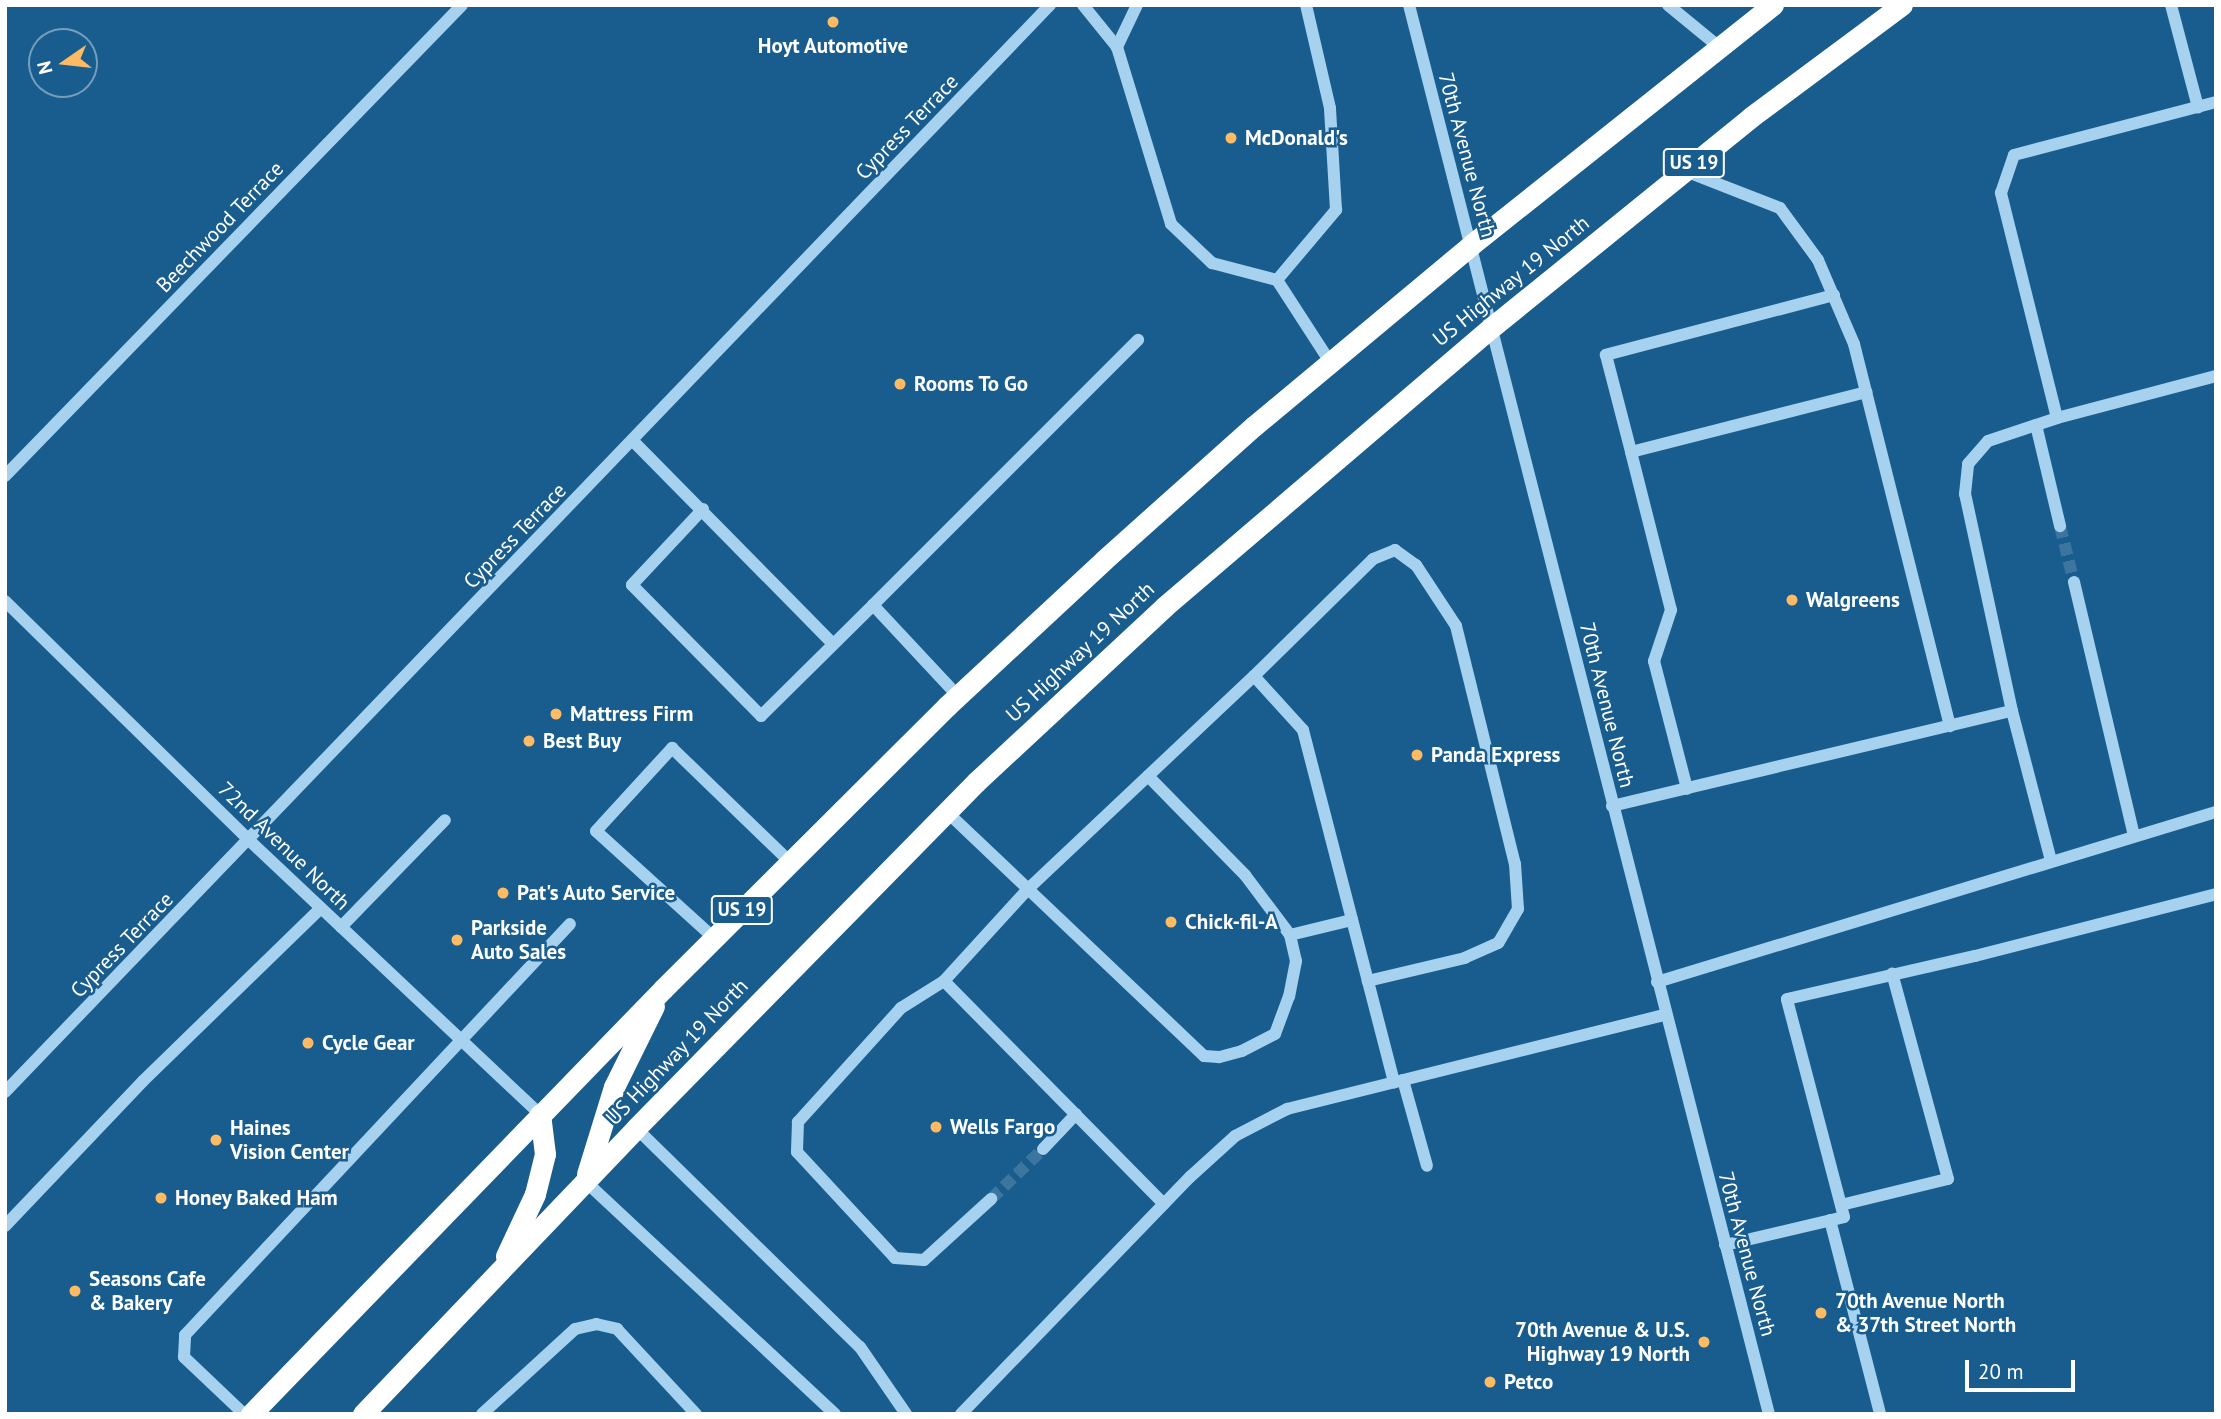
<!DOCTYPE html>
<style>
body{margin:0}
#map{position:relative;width:2221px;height:1419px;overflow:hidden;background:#195d8f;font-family:"PT Sans",sans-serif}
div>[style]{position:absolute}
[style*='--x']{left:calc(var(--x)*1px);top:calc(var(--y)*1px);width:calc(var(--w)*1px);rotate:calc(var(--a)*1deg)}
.minor-tunnel>*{height:12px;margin-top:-6px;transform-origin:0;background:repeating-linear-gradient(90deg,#3c75a0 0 12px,transparent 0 18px)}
.minor>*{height:12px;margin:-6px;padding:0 6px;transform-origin:6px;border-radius:6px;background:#a6d1ef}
.highway>*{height:21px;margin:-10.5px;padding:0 10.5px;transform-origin:10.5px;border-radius:10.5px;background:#fff}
.dots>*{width:19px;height:19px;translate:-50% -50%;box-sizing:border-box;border:4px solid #195d8f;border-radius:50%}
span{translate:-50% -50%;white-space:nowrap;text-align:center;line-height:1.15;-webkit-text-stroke:5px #195d8f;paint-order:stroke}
.shield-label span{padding:2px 5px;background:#195d8f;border:2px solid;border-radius:5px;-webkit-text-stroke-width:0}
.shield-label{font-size:19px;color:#fff;font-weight:700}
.poi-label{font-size:21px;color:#fff;font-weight:700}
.left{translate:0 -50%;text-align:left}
.right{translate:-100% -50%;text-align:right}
.street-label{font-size:21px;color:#fff}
.frame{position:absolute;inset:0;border:7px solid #fff;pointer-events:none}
.north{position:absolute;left:28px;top:28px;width:70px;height:70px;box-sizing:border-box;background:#195d8f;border:2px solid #759ebc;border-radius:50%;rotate:256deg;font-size:19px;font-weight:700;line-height:28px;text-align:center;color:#fff}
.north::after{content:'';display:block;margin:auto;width:24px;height:32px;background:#ffbb63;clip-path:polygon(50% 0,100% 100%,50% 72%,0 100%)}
.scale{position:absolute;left:1965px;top:1360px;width:110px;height:32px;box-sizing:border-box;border:4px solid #fff;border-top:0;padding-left:9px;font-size:21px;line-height:24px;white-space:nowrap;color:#fff;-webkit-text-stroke:5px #195d8f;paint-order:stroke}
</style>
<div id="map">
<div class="minor-tunnel">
<i style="--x:2060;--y:526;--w:58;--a:76"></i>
<i style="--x:991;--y:1199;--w:72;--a:-43.9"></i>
</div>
<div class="minor">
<i style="--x:1083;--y:5;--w:54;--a:51"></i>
<i style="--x:1137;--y:5;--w:47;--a:115.5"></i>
<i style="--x:1117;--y:47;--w:185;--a:73"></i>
<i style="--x:1171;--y:224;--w:57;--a:43.6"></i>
<i style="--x:1212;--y:263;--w:67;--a:14.7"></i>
<i style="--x:1277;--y:280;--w:92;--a:-49.9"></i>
<i style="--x:1336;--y:210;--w:102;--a:-93.4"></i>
<i style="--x:1330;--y:108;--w:106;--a:-103.1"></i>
<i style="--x:1409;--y:5;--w:1454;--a:75.67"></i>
<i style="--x:1668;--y:5;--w:65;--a:39.4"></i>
<i style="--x:2171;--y:5;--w:106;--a:75.2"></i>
<i style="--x:1685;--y:171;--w:102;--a:21.3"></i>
<i style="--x:1780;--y:208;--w:64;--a:53.8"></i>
<i style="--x:1818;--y:260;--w:91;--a:66.8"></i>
<i style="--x:1854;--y:344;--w:394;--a:75.9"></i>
<i style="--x:1277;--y:280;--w:98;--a:57.1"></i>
<i style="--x:1834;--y:295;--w:236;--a:165.3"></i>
<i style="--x:1606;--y:355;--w:100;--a:75.5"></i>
<i style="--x:1631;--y:452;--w:243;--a:-14.3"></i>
<i style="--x:2057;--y:418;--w:164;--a:-14.8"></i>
<i style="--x:2036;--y:425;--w:104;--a:76.6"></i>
<i style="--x:633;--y:441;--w:285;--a:45.4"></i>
<i style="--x:1631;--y:452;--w:163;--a:75.8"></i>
<i style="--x:1671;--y:610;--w:54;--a:108.4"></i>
<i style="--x:1654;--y:661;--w:132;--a:75.5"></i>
<i style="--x:5;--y:476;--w:656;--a:-45.86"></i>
<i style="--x:703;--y:509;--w:104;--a:133.1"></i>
<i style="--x:632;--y:585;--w:184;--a:45.4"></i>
<i style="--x:761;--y:716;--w:158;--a:-44.7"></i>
<i style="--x:873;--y:605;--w:125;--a:47"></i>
<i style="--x:2074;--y:582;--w:261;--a:76.7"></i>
<i style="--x:5;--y:601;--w:343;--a:44.4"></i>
<i style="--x:250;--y:841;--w:398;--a:43.3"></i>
<i style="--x:873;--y:605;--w:375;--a:-45"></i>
<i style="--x:1254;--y:676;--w:167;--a:-44.5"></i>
<i style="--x:1373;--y:559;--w:24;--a:-22"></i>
<i style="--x:1395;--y:550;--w:26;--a:36"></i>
<i style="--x:1416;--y:565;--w:73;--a:56.7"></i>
<i style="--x:1456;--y:626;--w:245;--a:76.1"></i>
<i style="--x:1515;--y:864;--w:45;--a:86.2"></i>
<i style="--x:1518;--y:909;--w:39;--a:120"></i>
<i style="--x:1498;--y:943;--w:36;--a:156"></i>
<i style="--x:1465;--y:958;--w:100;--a:166.7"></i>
<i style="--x:2012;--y:711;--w:155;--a:75.4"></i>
<i style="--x:1148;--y:776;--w:139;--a:45.6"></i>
<i style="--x:1245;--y:875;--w:75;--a:53.1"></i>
<i style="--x:1290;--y:935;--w:27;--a:77"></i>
<i style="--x:1296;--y:961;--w:36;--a:101"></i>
<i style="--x:1289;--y:996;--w:40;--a:110.2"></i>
<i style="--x:1275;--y:1034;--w:37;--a:153"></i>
<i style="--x:1242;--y:1051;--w:24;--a:165"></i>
<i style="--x:1219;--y:1057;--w:15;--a:-176"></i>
<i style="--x:1204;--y:1056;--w:243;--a:-136.5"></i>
<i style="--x:1028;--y:889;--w:311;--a:-43.3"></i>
<i style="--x:1254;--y:676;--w:73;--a:47.8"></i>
<i style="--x:1303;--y:730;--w:364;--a:75.5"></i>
<i style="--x:1612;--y:806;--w:411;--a:-13.4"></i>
<i style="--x:2012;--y:711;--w:222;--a:-102.2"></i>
<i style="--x:1965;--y:494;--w:30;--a:-84"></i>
<i style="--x:1968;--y:464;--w:30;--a:-49"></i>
<i style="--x:1988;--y:441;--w:73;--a:-18.4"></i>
<i style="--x:2057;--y:418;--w:232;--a:-104"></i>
<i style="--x:2001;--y:193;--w:40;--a:-71.1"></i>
<i style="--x:2014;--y:155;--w:209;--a:-14.7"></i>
<i style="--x:947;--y:812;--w:112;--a:43.5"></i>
<i style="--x:1028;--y:889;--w:125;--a:132.4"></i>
<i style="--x:944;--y:981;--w:313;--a:45.4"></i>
<i style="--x:341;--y:927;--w:149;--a:-45.8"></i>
<i style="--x:1290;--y:935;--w:64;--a:-13.6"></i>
<i style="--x:714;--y:938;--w:159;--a:-137.8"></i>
<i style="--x:596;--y:831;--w:113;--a:-47.5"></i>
<i style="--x:672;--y:748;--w:164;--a:44"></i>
<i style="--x:944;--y:981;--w:51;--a:147.9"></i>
<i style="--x:901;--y:1008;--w:154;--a:132.1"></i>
<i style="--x:798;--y:1122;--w:30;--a:92"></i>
<i style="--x:797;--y:1152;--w:144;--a:47.2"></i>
<i style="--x:895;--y:1258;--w:29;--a:4"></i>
<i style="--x:924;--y:1260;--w:91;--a:-42.3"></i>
<i style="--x:1657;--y:982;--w:584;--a:-16.92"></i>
<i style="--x:1403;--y:1080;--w:89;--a:74.4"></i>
<i style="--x:5;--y:1092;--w:1508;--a:-46.13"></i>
<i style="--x:636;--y:1128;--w:313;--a:44.4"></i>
<i style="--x:860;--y:1347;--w:81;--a:55.5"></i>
<i style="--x:1043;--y:1149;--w:48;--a:-46.7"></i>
<i style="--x:585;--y:1181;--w:342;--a:43"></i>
<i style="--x:1841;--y:1205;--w:110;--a:-13.7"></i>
<i style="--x:1948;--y:1179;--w:213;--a:-105.2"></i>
<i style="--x:1830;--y:1220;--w:200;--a:75.5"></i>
<i style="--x:5;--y:1226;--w:200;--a:-46.4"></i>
<i style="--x:143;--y:1081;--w:248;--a:-44.2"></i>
<i style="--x:1725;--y:1245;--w:122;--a:-13.2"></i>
<i style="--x:1844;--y:1217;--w:225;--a:-104.7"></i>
<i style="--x:1787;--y:999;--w:193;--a:-12.9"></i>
<i style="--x:1975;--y:956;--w:249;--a:-14.4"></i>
<i style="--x:244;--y:1414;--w:83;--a:-136.5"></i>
<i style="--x:184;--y:1357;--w:22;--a:-87"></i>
<i style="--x:185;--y:1335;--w:563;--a:-46.87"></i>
<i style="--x:482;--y:1414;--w:126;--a:-42.4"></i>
<i style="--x:575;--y:1329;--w:22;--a:-13"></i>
<i style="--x:596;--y:1324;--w:22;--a:13"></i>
<i style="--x:617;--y:1329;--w:116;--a:47.1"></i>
<i style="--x:961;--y:1414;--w:330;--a:-46"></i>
<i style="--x:1190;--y:1177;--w:61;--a:-42.3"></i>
<i style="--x:1235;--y:1136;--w:59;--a:-27.4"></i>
<i style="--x:1287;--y:1109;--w:390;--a:-14"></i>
</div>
<div class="highway">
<i style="--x:587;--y:1174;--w:91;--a:-72.8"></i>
<i style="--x:614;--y:1087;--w:90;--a:-63.7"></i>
<i style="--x:506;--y:1256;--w:68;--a:-64.9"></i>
<i style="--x:535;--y:1194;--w:41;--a:-76"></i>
<i style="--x:545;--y:1154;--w:40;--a:-97.1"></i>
<i style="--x:251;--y:1414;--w:592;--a:-45.89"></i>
<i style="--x:663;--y:989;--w:401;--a:-44.9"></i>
<i style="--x:947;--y:706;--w:214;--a:-42.9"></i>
<i style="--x:1104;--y:560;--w:201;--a:-41.8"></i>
<i style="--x:1254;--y:426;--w:283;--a:-39.8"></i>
<i style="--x:1471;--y:245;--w:386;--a:-38.5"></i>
<i style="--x:363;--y:1414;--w:395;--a:-46.3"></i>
<i style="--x:636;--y:1128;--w:485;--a:-45.5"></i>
<i style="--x:976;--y:782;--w:257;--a:-42.9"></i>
<i style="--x:1164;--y:607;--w:431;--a:-40.5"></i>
<i style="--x:1492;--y:327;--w:333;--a:-39"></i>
<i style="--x:1751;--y:117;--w:188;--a:-36.6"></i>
</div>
<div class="dots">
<i style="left:833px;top:22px;background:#ffbb63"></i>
<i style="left:1231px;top:138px;background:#ffbb63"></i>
<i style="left:900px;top:384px;background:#ffbb63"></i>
<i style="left:1792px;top:600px;background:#ffbb63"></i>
<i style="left:556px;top:714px;background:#ffbb63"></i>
<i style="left:529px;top:741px;background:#ffbb63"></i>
<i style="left:1417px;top:755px;background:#ffbb63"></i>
<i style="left:503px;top:893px;background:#ffbb63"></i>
<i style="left:1171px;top:922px;background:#ffbb63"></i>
<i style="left:457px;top:940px;background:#ffbb63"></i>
<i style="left:308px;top:1043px;background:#ffbb63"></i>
<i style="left:936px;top:1127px;background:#ffbb63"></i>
<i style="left:216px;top:1140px;background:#ffbb63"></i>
<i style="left:161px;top:1198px;background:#ffbb63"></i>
<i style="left:75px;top:1291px;background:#ffbb63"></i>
<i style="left:1821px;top:1313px;background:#ffbb63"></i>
<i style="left:1704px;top:1342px;background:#ffbb63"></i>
<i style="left:1490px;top:1382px;background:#ffbb63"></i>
</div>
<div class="shield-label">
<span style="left:1694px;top:163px">US 19</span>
<span style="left:742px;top:910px">US 19</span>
</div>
<div class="poi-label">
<span style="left:833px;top:46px">Hoyt Automotive</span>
<span class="left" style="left:1245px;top:138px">McDonald's</span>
<span class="left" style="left:914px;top:384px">Rooms To Go</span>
<span class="left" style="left:1806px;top:600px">Walgreens</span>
<span class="left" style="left:570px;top:714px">Mattress Firm</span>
<span class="left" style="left:543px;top:741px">Best Buy</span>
<span class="left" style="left:1431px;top:755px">Panda Express</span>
<span class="left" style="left:517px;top:893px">Pat's Auto Service</span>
<span class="left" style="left:1185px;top:922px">Chick-fil-A</span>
<span class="left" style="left:471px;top:940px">Parkside<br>Auto Sales</span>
<span class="left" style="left:322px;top:1043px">Cycle Gear</span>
<span class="left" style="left:950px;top:1127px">Wells Fargo</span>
<span class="left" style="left:230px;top:1140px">Haines<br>Vision Center</span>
<span class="left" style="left:175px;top:1198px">Honey Baked Ham</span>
<span class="left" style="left:89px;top:1291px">Seasons Cafe<br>&amp; Bakery</span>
<span class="left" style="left:1835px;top:1313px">70th Avenue North<br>&amp; 37th Street North</span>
<span class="right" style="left:1690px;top:1342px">70th Avenue &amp; U.S.<br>Highway 19 North</span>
<span class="left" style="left:1504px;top:1382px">Petco</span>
</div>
<div class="street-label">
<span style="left:907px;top:127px;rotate:-46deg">Cypress Terrace</span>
<span style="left:1467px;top:155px;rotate:75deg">70th Avenue North</span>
<span style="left:220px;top:227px;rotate:-46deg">Beechwood Terrace</span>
<span style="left:1511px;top:281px;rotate:-39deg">US Highway 19 North</span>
<span style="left:515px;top:536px;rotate:-46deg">Cypress Terrace</span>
<span style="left:1080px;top:652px;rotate:-43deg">US Highway 19 North</span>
<span style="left:1607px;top:705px;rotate:76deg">70th Avenue North</span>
<span style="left:284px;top:846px;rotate:44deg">72nd Avenue North</span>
<span style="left:122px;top:945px;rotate:-46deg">Cypress Terrace</span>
<span style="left:677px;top:1052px;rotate:-46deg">US Highway 19 North</span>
<span style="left:1747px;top:1254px;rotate:75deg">70th Avenue North</span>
</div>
<div class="frame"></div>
<div class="north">N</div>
<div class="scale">20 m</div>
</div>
